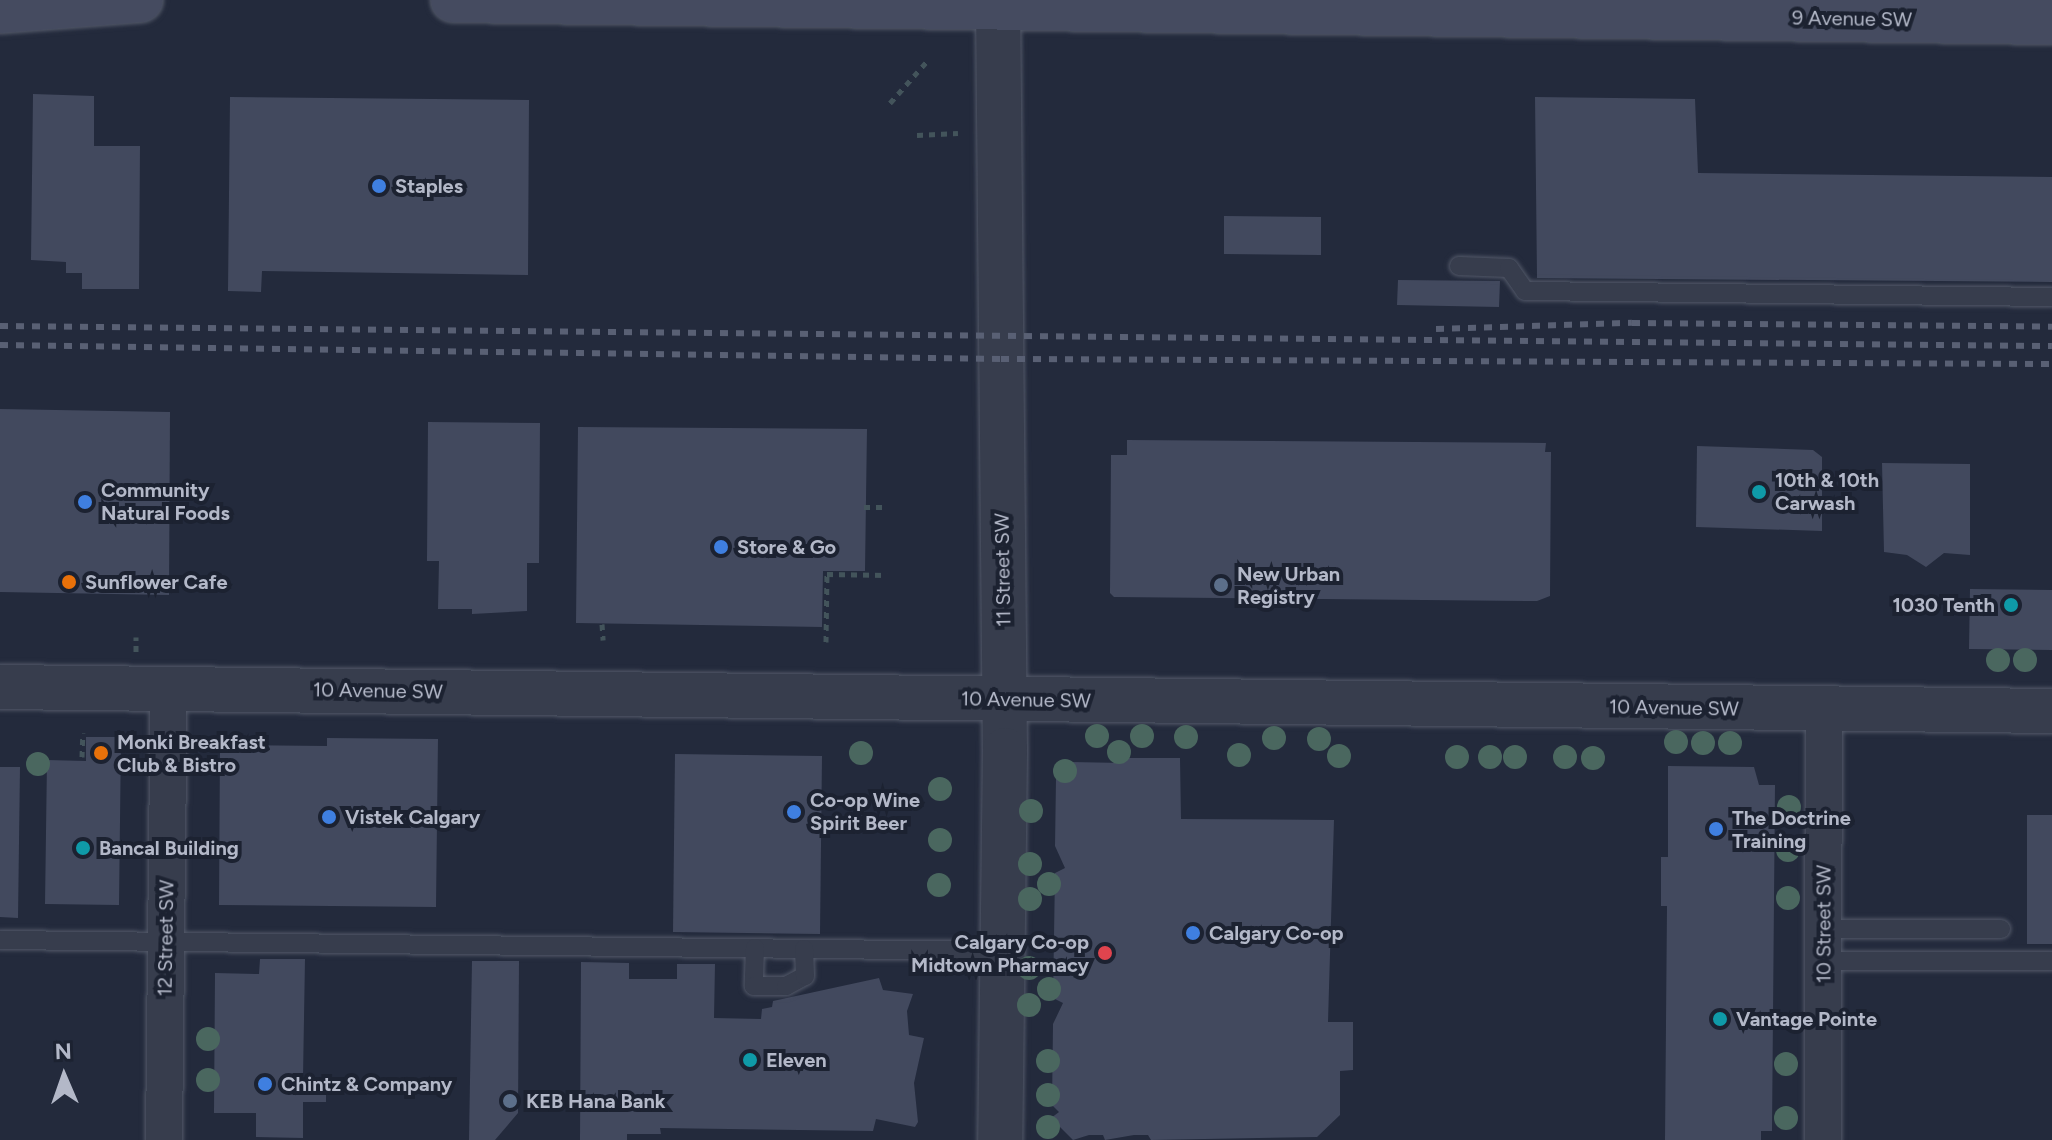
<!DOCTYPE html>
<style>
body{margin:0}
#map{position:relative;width:2052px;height:1140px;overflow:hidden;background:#232a3c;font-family:Figtree,sans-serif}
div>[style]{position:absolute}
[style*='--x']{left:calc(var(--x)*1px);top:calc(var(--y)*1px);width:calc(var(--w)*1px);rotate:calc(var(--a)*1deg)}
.building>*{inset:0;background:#42495e}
.path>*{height:5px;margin-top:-2.5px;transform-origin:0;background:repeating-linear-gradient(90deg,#43545b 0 6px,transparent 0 12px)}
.roads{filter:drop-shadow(0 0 2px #525868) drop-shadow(0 0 2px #525868)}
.service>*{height:18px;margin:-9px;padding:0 9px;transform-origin:9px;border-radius:9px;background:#373d4d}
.minor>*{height:36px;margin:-18px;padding:0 18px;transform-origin:18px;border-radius:18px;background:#373d4d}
.tertiary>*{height:44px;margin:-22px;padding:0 22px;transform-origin:22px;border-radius:22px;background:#373d4d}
.secondary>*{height:44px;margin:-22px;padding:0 22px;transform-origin:22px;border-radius:22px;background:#454b60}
.rail>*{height:6px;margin-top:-3px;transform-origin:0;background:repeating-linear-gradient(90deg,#596074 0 8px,transparent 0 16px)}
.trees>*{width:24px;height:24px;margin:-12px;border-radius:50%;background:#4a675f}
.dots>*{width:22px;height:22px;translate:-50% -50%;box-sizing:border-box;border:4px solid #1c2231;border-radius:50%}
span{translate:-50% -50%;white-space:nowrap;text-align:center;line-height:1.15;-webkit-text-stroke:8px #1c2231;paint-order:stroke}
.street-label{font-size:20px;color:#b3b8c8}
.poi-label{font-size:20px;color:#b3b8c8;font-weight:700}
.left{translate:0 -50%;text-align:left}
.right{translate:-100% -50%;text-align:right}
.north{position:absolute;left:24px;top:1036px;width:80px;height:80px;-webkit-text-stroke:6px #1c2231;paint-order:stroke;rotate:358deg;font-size:22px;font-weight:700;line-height:32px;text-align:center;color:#b3b8c8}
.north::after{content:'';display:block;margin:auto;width:28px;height:36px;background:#b3b8c8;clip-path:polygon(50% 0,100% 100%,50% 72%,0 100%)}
</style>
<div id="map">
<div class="building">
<i style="clip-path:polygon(33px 94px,94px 96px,94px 146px,140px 146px,139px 289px,82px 289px,82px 273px,66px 273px,66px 262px,31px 260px)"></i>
<i style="clip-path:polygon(230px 97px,529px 100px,528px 275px,262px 271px,261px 292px,228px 291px)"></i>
<i style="clip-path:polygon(1535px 97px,1695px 99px,1698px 173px,2052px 177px,2052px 282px,1537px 278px)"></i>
<i style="clip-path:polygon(1224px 216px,1321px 217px,1321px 255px,1224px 254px)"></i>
<i style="clip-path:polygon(1398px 280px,1500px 281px,1499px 307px,1397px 305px)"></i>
<i style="clip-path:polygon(0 409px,170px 412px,169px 595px,0 592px)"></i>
<i style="clip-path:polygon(428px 422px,540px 423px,539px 563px,527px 563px,527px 611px,472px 614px,472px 609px,438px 609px,439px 561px,427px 561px)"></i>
<i style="clip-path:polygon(578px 427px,867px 429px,865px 571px,823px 571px,822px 627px,576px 623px)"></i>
<i style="clip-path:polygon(1127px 440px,1546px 443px,1545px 452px,1551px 452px,1550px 596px,1537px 601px,1114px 597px,1110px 593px,1111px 455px,1127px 455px)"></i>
<i style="clip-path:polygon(1697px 446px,1813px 450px,1822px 457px,1822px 531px,1696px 527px)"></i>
<i style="clip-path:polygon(1882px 463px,1970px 464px,1970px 555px,1944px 553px,1926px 567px,1907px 555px,1884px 552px)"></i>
<i style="clip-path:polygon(1970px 589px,2052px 590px,2052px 650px,1969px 649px)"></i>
<i style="clip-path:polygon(86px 737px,121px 737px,119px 905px,45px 904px,47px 760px,86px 761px)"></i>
<i style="clip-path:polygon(327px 738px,438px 739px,436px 907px,219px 905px,220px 745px,327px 746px)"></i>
<i style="clip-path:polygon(675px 754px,822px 756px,820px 934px,673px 932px)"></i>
<i style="clip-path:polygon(1123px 758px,1180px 758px,1181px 819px,1334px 820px,1328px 1022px,1353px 1022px,1353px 1070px,1340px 1071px,1340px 1115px,1317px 1137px,1151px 1140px,1148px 1135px,1134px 1135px,1105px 1140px,1103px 1135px,1089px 1135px,1073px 1140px,1051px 1118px,1059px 1112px,1052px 1105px,1053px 1024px,1063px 1003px,1053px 998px,1055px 873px,1065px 868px,1055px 846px,1056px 778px,1071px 778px,1071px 762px,1123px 763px)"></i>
<i style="clip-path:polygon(1668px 766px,1754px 767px,1759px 785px,1775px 785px,1772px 1131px,1761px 1131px,1761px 1140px,1665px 1140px,1667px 906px,1661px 906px,1661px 857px,1668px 857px)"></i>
<i style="clip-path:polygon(0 767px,20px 767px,18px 918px,0 917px)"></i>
<i style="clip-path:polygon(2027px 815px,2052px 815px,2052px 944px,2027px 944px)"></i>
<i style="clip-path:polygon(260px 959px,305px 959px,303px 1078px,326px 1078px,326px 1102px,303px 1102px,303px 1138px,256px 1137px,256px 1113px,214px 1113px,215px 973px,259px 974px)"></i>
<i style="clip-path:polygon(472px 961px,519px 961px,518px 1113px,495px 1140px,469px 1140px)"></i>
<i style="clip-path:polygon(581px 962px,629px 963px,629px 979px,677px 979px,677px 964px,715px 964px,714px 1018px,761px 1019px,762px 1009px,772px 1007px,773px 1001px,879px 978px,883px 990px,913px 994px,907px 1011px,909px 1035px,924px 1038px,914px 1083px,918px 1122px,915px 1127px,876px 1119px,873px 1131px,660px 1128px,661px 1134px,627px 1134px,627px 1140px,580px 1140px)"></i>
</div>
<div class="path">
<i style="--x:890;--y:103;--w:57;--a:-48.5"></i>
<i style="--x:917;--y:135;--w:41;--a:-2.8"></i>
<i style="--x:864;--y:507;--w:24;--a:0"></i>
<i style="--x:602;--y:624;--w:16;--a:86"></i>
<i style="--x:826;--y:642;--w:68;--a:-89.2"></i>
<i style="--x:827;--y:574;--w:60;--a:1"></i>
<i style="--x:136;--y:652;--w:15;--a:-90"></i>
<i style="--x:82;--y:757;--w:24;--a:-88"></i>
</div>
<div class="roads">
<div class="service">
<i style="--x:1459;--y:266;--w:50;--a:2.3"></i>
<i style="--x:1509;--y:268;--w:28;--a:55"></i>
<i style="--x:1525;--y:291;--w:527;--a:0.65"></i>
<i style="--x:1824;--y:929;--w:177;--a:0"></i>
<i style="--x:0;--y:940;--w:1003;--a:0.63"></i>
<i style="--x:755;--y:948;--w:38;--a:92"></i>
<i style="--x:754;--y:986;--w:32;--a:0"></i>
<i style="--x:786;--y:986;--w:21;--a:-28"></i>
<i style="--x:805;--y:976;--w:27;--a:-92"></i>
<i style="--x:1823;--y:961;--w:229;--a:0"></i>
</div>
<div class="minor">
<i style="--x:164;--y:1140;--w:452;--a:-89.4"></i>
<i style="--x:1823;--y:1140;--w:431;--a:-89.9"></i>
</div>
<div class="tertiary">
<i style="--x:998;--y:0;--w:750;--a:89.47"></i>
<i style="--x:1005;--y:750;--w:390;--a:90.7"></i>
<i style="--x:0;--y:687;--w:2052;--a:0.67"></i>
</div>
<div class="secondary">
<i style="--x:453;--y:0;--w:1599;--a:0.79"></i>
<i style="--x:0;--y:11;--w:141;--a:-4.5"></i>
</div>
</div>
<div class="rail">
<i style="--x:0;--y:326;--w:2052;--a:0.56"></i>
<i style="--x:1436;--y:329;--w:196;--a:-1.8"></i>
<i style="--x:1632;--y:323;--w:420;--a:0.5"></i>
<i style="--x:0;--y:345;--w:1001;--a:0.8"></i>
<i style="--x:1001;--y:359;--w:1051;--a:0.27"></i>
</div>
<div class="trees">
<i style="left:1998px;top:660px"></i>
<i style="left:2025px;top:660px"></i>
<i style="left:1097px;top:736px"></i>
<i style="left:1142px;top:736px"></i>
<i style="left:1186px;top:737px"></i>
<i style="left:1274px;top:738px"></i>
<i style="left:1319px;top:739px"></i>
<i style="left:1676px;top:742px"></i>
<i style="left:1703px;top:743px"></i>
<i style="left:1730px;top:743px"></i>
<i style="left:1119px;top:752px"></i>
<i style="left:861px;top:753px"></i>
<i style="left:1239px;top:755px"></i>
<i style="left:1339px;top:756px"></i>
<i style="left:1457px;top:757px"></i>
<i style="left:1490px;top:757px"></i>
<i style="left:1515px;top:757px"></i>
<i style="left:1565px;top:757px"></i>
<i style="left:1593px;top:758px"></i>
<i style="left:38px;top:764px"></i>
<i style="left:1065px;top:771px"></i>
<i style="left:940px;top:789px"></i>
<i style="left:1789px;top:807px"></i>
<i style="left:1031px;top:811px"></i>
<i style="left:940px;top:840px"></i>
<i style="left:1788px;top:850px"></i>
<i style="left:1030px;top:864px"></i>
<i style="left:1049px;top:884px"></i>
<i style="left:939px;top:885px"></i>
<i style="left:1788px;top:898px"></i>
<i style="left:1030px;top:899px"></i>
<i style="left:1029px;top:968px"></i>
<i style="left:1049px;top:989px"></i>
<i style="left:1029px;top:1005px"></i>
<i style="left:208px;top:1039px"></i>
<i style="left:1048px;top:1061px"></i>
<i style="left:1786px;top:1064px"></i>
<i style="left:208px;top:1080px"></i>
<i style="left:1048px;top:1095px"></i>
<i style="left:1786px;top:1118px"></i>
<i style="left:1048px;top:1127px"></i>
</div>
<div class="dots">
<i style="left:379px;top:186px;background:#3f7fe0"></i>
<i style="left:1759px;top:492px;background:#0f9aa8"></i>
<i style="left:85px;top:502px;background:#3f7fe0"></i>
<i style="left:721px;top:547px;background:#3f7fe0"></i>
<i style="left:69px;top:582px;background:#e8710a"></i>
<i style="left:1221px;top:585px;background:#5c6f8a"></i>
<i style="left:2011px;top:605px;background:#0f9aa8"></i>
<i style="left:101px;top:753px;background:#e8710a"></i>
<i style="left:794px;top:812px;background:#3f7fe0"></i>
<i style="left:329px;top:817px;background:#3f7fe0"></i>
<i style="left:1716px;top:829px;background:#3f7fe0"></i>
<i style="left:83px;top:848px;background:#0f9aa8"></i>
<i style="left:1193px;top:933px;background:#3f7fe0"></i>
<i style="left:1105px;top:953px;background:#e0444e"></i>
<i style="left:1720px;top:1019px;background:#0f9aa8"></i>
<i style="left:750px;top:1060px;background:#0f9aa8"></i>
<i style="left:265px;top:1084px;background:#3f7fe0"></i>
<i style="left:510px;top:1101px;background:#5c6f8a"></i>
</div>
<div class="street-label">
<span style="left:1852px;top:19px;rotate:1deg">9 Avenue SW</span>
<span style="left:1003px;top:570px;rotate:-91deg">11 Street SW</span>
<span style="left:378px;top:691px;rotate:1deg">10 Avenue SW</span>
<span style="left:1026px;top:700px;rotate:1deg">10 Avenue SW</span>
<span style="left:1674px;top:708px;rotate:1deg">10 Avenue SW</span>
<span style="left:1824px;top:924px;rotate:-90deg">10 Street SW</span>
<span style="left:166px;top:938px;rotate:-89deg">12 Street SW</span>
</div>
<div class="poi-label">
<span class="left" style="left:395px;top:186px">Staples</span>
<span class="left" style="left:1775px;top:492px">10th &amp; 10th<br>Carwash</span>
<span class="left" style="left:101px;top:502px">Community<br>Natural Foods</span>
<span class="left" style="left:737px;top:547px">Store &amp; Go</span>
<span class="left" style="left:1237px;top:586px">New Urban<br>Registry</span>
<span class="left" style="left:85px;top:582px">Sunflower Cafe</span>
<span class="right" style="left:1995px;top:605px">1030 Tenth</span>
<span class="left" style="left:117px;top:754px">Monki Breakfast<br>Club &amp; Bistro</span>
<span class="left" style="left:810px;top:812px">Co-op Wine<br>Spirit Beer</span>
<span class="left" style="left:345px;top:817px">Vistek Calgary</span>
<span class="left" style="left:1732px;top:830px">The Doctrine<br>Training</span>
<span class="left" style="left:99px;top:848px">Bancal Building</span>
<span class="left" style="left:1209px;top:933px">Calgary Co-op</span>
<span class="right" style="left:1089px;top:954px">Calgary Co-op<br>Midtown Pharmacy</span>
<span class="left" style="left:1736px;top:1019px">Vantage Pointe</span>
<span class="left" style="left:766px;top:1060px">Eleven</span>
<span class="left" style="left:281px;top:1084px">Chintz &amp; Company</span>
<span class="left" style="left:526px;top:1101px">KEB Hana Bank</span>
</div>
<div class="north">N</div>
</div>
